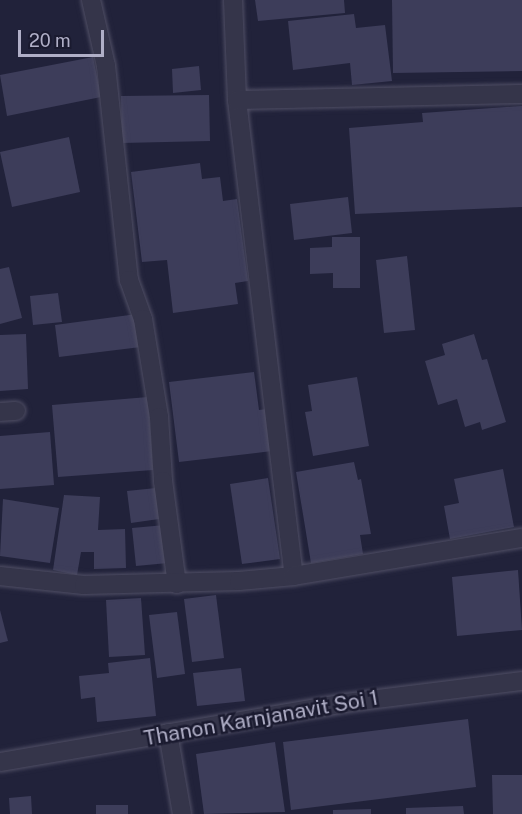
<!DOCTYPE html>
<style>
body{margin:0}
#map{position:relative;width:522px;height:814px;overflow:hidden;background:#21223a;font-family:"Public Sans",sans-serif}
div>[style]{position:absolute}
[style*='--x']{left:calc(var(--x)*1px);top:calc(var(--y)*1px);width:calc(var(--w)*1px);rotate:calc(var(--a)*1deg)}
.building>*{inset:0;background:#3d3d5a}
.roads{filter:drop-shadow(0 0 2px #504f65) drop-shadow(0 0 2px #504f65)}
.street>*{height:18px;margin:-9px;padding:0 9px;transform-origin:9px;border-radius:9px;background:#35354a}
span{translate:-50% -50%;white-space:nowrap;text-align:center;line-height:1.15;-webkit-text-stroke:5px #1a1a2f;paint-order:stroke}
.street-label{font-size:21px;color:#b0afc7}
.scale{position:absolute;left:18px;top:30px;width:86px;height:27px;box-sizing:border-box;border:3px solid #b0afc7;border-top:0;padding-left:8px;font-size:18px;line-height:21px;white-space:nowrap;color:#b0afc7;-webkit-text-stroke:4px #1a1a2f;paint-order:stroke}
</style>
<div id="map">
<div class="building">
<i style="clip-path:polygon(255px 0,344px 0,345px 13px,258px 21px)"></i>
<i style="clip-path:polygon(392px 0,522px 0,522px 71px,393px 73px)"></i>
<i style="clip-path:polygon(354px 14px,356px 28px,385px 25px,392px 81px,352px 85px,350px 63px,293px 70px,288px 21px)"></i>
<i style="clip-path:polygon(93px 57px,101px 97px,7px 116px,0 75px)"></i>
<i style="clip-path:polygon(199px 66px,201px 90px,173px 93px,172px 69px)"></i>
<i style="clip-path:polygon(209px 95px,210px 141px,122px 143px,121px 96px)"></i>
<i style="clip-path:polygon(522px 106px,522px 207px,355px 214px,349px 128px,423px 122px,422px 113px)"></i>
<i style="clip-path:polygon(69px 137px,80px 192px,12px 207px,0 152px)"></i>
<i style="clip-path:polygon(200px 163px,202px 179px,220px 177px,223px 201px,237px 199px,248px 281px,235px 283px,238px 304px,173px 313px,167px 260px,142px 262px,131px 172px)"></i>
<i style="clip-path:polygon(348px 197px,352px 233px,294px 240px,290px 204px)"></i>
<i style="clip-path:polygon(332px 237px,360px 237px,360px 288px,333px 288px,333px 273px,310px 274px,310px 248px,332px 247px)"></i>
<i style="clip-path:polygon(407px 256px,415px 330px,384px 333px,376px 260px)"></i>
<i style="clip-path:polygon(9px 267px,22px 318px,0 324px,0 269px)"></i>
<i style="clip-path:polygon(58px 293px,62px 322px,33px 325px,30px 296px)"></i>
<i style="clip-path:polygon(137px 314px,141px 347px,59px 357px,55px 325px)"></i>
<i style="clip-path:polygon(26px 334px,28px 389px,0 391px,0 335px)"></i>
<i style="clip-path:polygon(474px 334px,482px 360px,487px 359px,506px 422px,482px 430px,480px 422px,465px 427px,457px 399px,438px 405px,425px 361px,445px 355px,442px 344px)"></i>
<i style="clip-path:polygon(254px 372px,259px 410px,266px 409px,272px 451px,179px 462px,169px 382px)"></i>
<i style="clip-path:polygon(357px 377px,369px 446px,313px 456px,305px 412px,312px 411px,308px 385px)"></i>
<i style="clip-path:polygon(148px 397px,153px 470px,58px 477px,52px 405px)"></i>
<i style="clip-path:polygon(50px 432px,54px 485px,0 489px,0 436px)"></i>
<i style="clip-path:polygon(354px 462px,358px 480px,361px 479px,371px 534px,360px 535px,363px 554px,311px 563px,296px 472px)"></i>
<i style="clip-path:polygon(503px 469px,514px 527px,450px 539px,444px 506px,459px 503px,454px 479px)"></i>
<i style="clip-path:polygon(268px 478px,280px 559px,242px 564px,230px 484px)"></i>
<i style="clip-path:polygon(156px 488px,159px 519px,131px 523px,127px 491px)"></i>
<i style="clip-path:polygon(64px 495px,100px 497px,98px 530px,125px 529px,126px 568px,94px 569px,94px 552px,81px 552px,77px 575px,53px 570px)"></i>
<i style="clip-path:polygon(3px 499px,59px 508px,50px 563px,0 556px)"></i>
<i style="clip-path:polygon(165px 525px,168px 563px,136px 566px,132px 528px)"></i>
<i style="clip-path:polygon(518px 570px,522px 630px,457px 636px,452px 577px)"></i>
<i style="clip-path:polygon(216px 595px,224px 658px,192px 662px,184px 599px)"></i>
<i style="clip-path:polygon(141px 598px,145px 655px,109px 657px,106px 600px)"></i>
<i style="clip-path:polygon(0 610px,8px 641px,0 643px)"></i>
<i style="clip-path:polygon(177px 612px,185px 674px,157px 678px,149px 615px)"></i>
<i style="clip-path:polygon(150px 658px,156px 716px,97px 722px,95px 697px,81px 699px,79px 676px,109px 673px,108px 663px)"></i>
<i style="clip-path:polygon(241px 668px,245px 701px,197px 706px,193px 673px)"></i>
<i style="clip-path:polygon(468px 719px,476px 787px,291px 810px,283px 742px)"></i>
<i style="clip-path:polygon(275px 742px,285px 812px,204px 814px,196px 754px)"></i>
<i style="clip-path:polygon(492px 775px,522px 775px,522px 814px,493px 814px)"></i>
<i style="clip-path:polygon(31px 796px,32px 814px,10px 814px,9px 798px)"></i>
<i style="clip-path:polygon(96px 805px,128px 805px,128px 814px,96px 814px)"></i>
<i style="clip-path:polygon(463px 806px,464px 814px,406px 814px,406px 808px)"></i>
<i style="clip-path:polygon(371px 809px,371px 814px,333px 814px,333px 810px)"></i>
</div>
<div class="roads">
<div class="street">
<i style="--x:91;--y:0;--w:68;--a:77.2"></i>
<i style="--x:106;--y:66;--w:215;--a:83.9"></i>
<i style="--x:129;--y:280;--w:41;--a:70.3"></i>
<i style="--x:143;--y:319;--w:99;--a:80.7"></i>
<i style="--x:159;--y:417;--w:64;--a:86.4"></i>
<i style="--x:163;--y:481;--w:104;--a:82.3"></i>
<i style="--x:233;--y:0;--w:100;--a:87.7"></i>
<i style="--x:237;--y:100;--w:479;--a:83.2"></i>
<i style="--x:237;--y:100;--w:285;--a:-1.2"></i>
<i style="--x:0;--y:412;--w:16;--a:-4"></i>
<i style="--x:0;--y:576;--w:84;--a:6.1"></i>
<i style="--x:84;--y:585;--w:155;--a:-1.5"></i>
<i style="--x:239;--y:581;--w:55;--a:-5.2"></i>
<i style="--x:294;--y:576;--w:231;--a:-9.5"></i>
<i style="--x:168;--y:733;--w:82;--a:80.2"></i>
<i style="--x:0;--y:762;--w:350;--a:-9.7"></i>
<i style="--x:345;--y:703;--w:178;--a:-7.1"></i>
</div>
</div>
<div class="street-label">
<span style="left:261px;top:718px;rotate:-10deg">Thanon Karnjanavit Soi 1</span>
</div>
<div class="scale">20 m</div>
</div>
